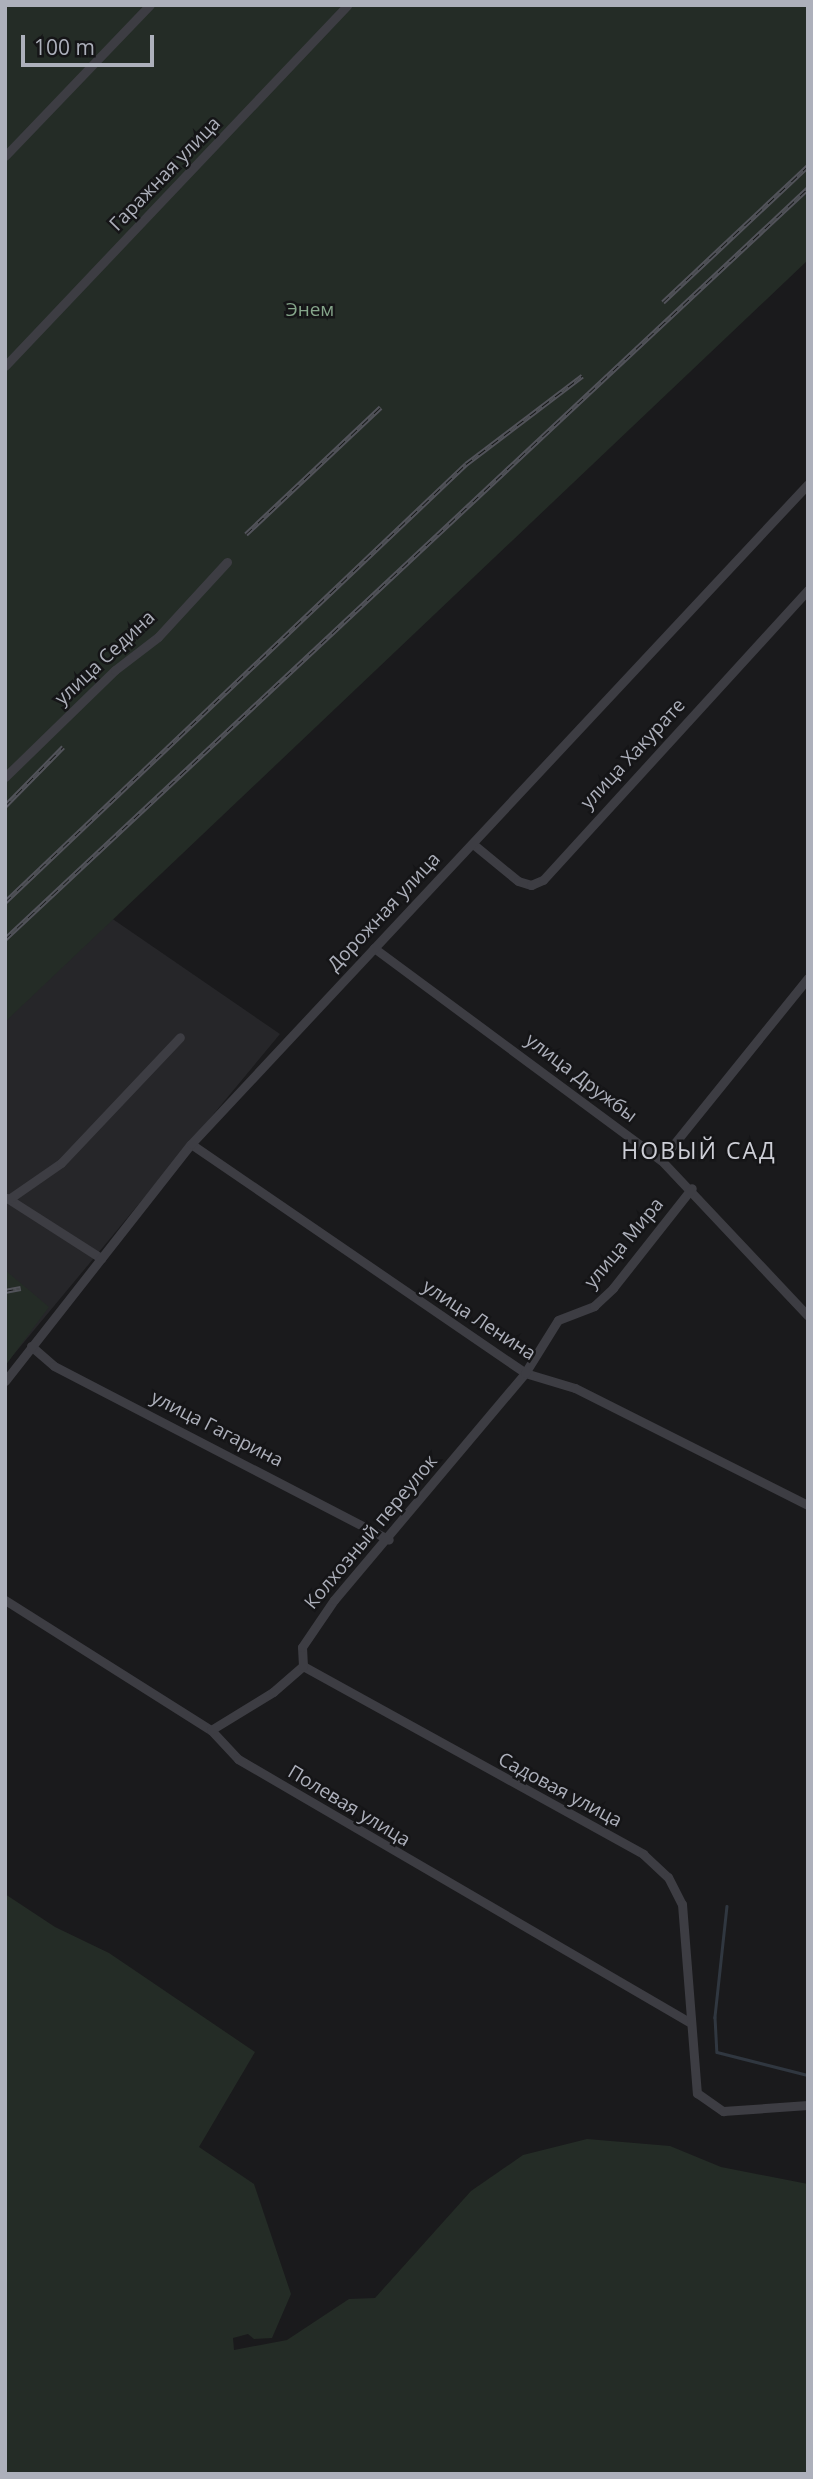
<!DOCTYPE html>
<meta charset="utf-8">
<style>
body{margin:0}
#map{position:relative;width:813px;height:2479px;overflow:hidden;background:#1a1a1c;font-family:"Open Sans",sans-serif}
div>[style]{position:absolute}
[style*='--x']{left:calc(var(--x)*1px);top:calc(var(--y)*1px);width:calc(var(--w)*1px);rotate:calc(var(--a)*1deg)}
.built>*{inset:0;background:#262629}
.green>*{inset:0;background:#242c26}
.stream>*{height:2.5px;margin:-1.25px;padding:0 1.25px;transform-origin:1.25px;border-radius:1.25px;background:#303740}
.minor>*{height:9px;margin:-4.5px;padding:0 4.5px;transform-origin:4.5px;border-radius:4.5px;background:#3d3d43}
.rail>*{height:5px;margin-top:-2.5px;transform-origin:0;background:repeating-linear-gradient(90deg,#151517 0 8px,#52535a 0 16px);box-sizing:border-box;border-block:2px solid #52535a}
span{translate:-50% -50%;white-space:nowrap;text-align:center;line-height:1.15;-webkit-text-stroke:5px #151517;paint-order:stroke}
.street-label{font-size:19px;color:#adb0bb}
.park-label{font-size:19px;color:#85a58a}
.quarter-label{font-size:23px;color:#cecfd7;letter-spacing:2px}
.frame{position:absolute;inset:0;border:7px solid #adb0bb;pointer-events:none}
.scale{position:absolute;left:21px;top:35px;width:133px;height:32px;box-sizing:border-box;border:4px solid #adb0bb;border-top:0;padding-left:9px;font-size:21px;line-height:24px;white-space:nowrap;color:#adb0bb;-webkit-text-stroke:5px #151517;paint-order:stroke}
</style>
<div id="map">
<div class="built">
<i style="clip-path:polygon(5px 767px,85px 900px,280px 1034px,5px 1365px)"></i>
</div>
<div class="green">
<i style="clip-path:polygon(5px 5px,808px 5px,808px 260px,5px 1022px)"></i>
<i style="clip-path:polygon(5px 1270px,49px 1307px,5px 1366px)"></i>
<i style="clip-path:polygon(5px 1894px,55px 1927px,109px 1953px,255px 2052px,199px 2147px,254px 2184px,291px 2294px,272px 2338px,254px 2339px,248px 2334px,233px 2338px,234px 2350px,287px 2340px,349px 2299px,375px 2298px,471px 2191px,523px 2155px,587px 2139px,670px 2146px,721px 2167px,808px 2184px,808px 2474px,5px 2474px)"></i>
</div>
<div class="stream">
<i style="--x:727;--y:1906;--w:112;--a:96.2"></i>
<i style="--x:715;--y:2017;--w:35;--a:87"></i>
<i style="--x:717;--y:2052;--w:94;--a:14.2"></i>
</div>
<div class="minor">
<i style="--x:5;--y:156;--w:209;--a:-46.2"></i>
<i style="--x:5;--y:366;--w:497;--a:-46.5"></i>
<i style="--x:5;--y:777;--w:153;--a:-44.2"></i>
<i style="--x:115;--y:670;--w:54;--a:-37.5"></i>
<i style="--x:158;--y:637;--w:102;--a:-47.4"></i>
<i style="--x:473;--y:844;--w:58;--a:39.4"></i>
<i style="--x:518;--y:881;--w:14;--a:17"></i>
<i style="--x:531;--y:885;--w:13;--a:-23"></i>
<i style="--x:543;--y:880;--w:393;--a:-47.6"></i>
<i style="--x:374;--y:948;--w:357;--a:36.5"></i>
<i style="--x:661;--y:1160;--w:214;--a:46.7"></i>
<i style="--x:191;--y:1144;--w:405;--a:34.4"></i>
<i style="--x:525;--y:1373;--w:52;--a:16.7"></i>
<i style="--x:575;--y:1388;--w:261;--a:26.7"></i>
<i style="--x:661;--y:1160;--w:234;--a:-51.1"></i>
<i style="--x:7;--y:1198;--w:112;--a:32.6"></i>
<i style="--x:9;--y:1199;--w:63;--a:-34.7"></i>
<i style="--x:61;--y:1163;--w:173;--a:-46.6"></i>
<i style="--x:31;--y:1346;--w:30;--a:41"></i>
<i style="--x:54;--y:1366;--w:377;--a:27.4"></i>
<i style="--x:5;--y:1381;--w:301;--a:-51.9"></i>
<i style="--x:191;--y:1144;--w:903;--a:-46.93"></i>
<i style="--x:5;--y:1600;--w:244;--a:32.3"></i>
<i style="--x:211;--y:1730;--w:40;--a:47"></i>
<i style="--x:238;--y:1759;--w:522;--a:30.25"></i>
<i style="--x:303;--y:1666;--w:389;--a:28.9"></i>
<i style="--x:643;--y:1854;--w:34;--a:43"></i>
<i style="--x:668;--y:1877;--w:30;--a:63"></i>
<i style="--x:682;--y:1904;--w:190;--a:85.5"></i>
<i style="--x:697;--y:2093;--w:32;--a:35"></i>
<i style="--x:723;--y:2111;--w:85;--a:-4"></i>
<i style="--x:211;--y:1730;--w:73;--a:-31.5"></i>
<i style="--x:273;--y:1692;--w:40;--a:-41"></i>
<i style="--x:303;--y:1666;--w:19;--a:-93"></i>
<i style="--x:302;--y:1647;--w:57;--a:-55.8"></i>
<i style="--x:334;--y:1600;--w:297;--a:-49.9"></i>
<i style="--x:525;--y:1373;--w:62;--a:-58.1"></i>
<i style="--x:558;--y:1320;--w:39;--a:-21"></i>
<i style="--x:594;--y:1306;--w:26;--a:-43"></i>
<i style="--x:613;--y:1288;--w:127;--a:-51.7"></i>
</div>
<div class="rail">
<i style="--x:663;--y:302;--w:199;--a:-43.2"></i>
<i style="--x:246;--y:534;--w:185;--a:-43.3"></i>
<i style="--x:5;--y:806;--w:83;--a:-45.5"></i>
<i style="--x:5;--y:902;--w:636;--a:-43.53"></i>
<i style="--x:466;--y:464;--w:146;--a:-37.2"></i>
<i style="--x:5;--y:939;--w:1099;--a:-43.08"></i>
<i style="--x:5;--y:1291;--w:16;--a:-11"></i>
</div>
<div class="street-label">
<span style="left:165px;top:174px;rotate:-46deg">Гаражная улица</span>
<span style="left:105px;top:658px;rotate:-43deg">улица Седина</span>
<span style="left:633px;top:754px;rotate:-47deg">улица Хакурате</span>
<span style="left:384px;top:912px;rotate:-47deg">Дорожная улица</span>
<span style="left:581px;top:1078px;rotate:37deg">улица Дружбы</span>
<span style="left:624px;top:1243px;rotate:-50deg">улица Мира</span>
<span style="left:479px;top:1320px;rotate:33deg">улица Ленина</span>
<span style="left:217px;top:1429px;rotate:27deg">улица Гагарина</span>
<span style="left:371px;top:1532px;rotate:-50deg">Колхозный переулок</span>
<span style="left:560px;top:1790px;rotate:28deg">Садовая улица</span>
<span style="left:349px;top:1806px;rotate:31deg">Полевая улица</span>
</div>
<div class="park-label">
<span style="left:310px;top:310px">Энем</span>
</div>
<div class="quarter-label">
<span style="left:699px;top:1150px">НОВЫЙ САД</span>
</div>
<div class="frame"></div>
<div class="scale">100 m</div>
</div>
